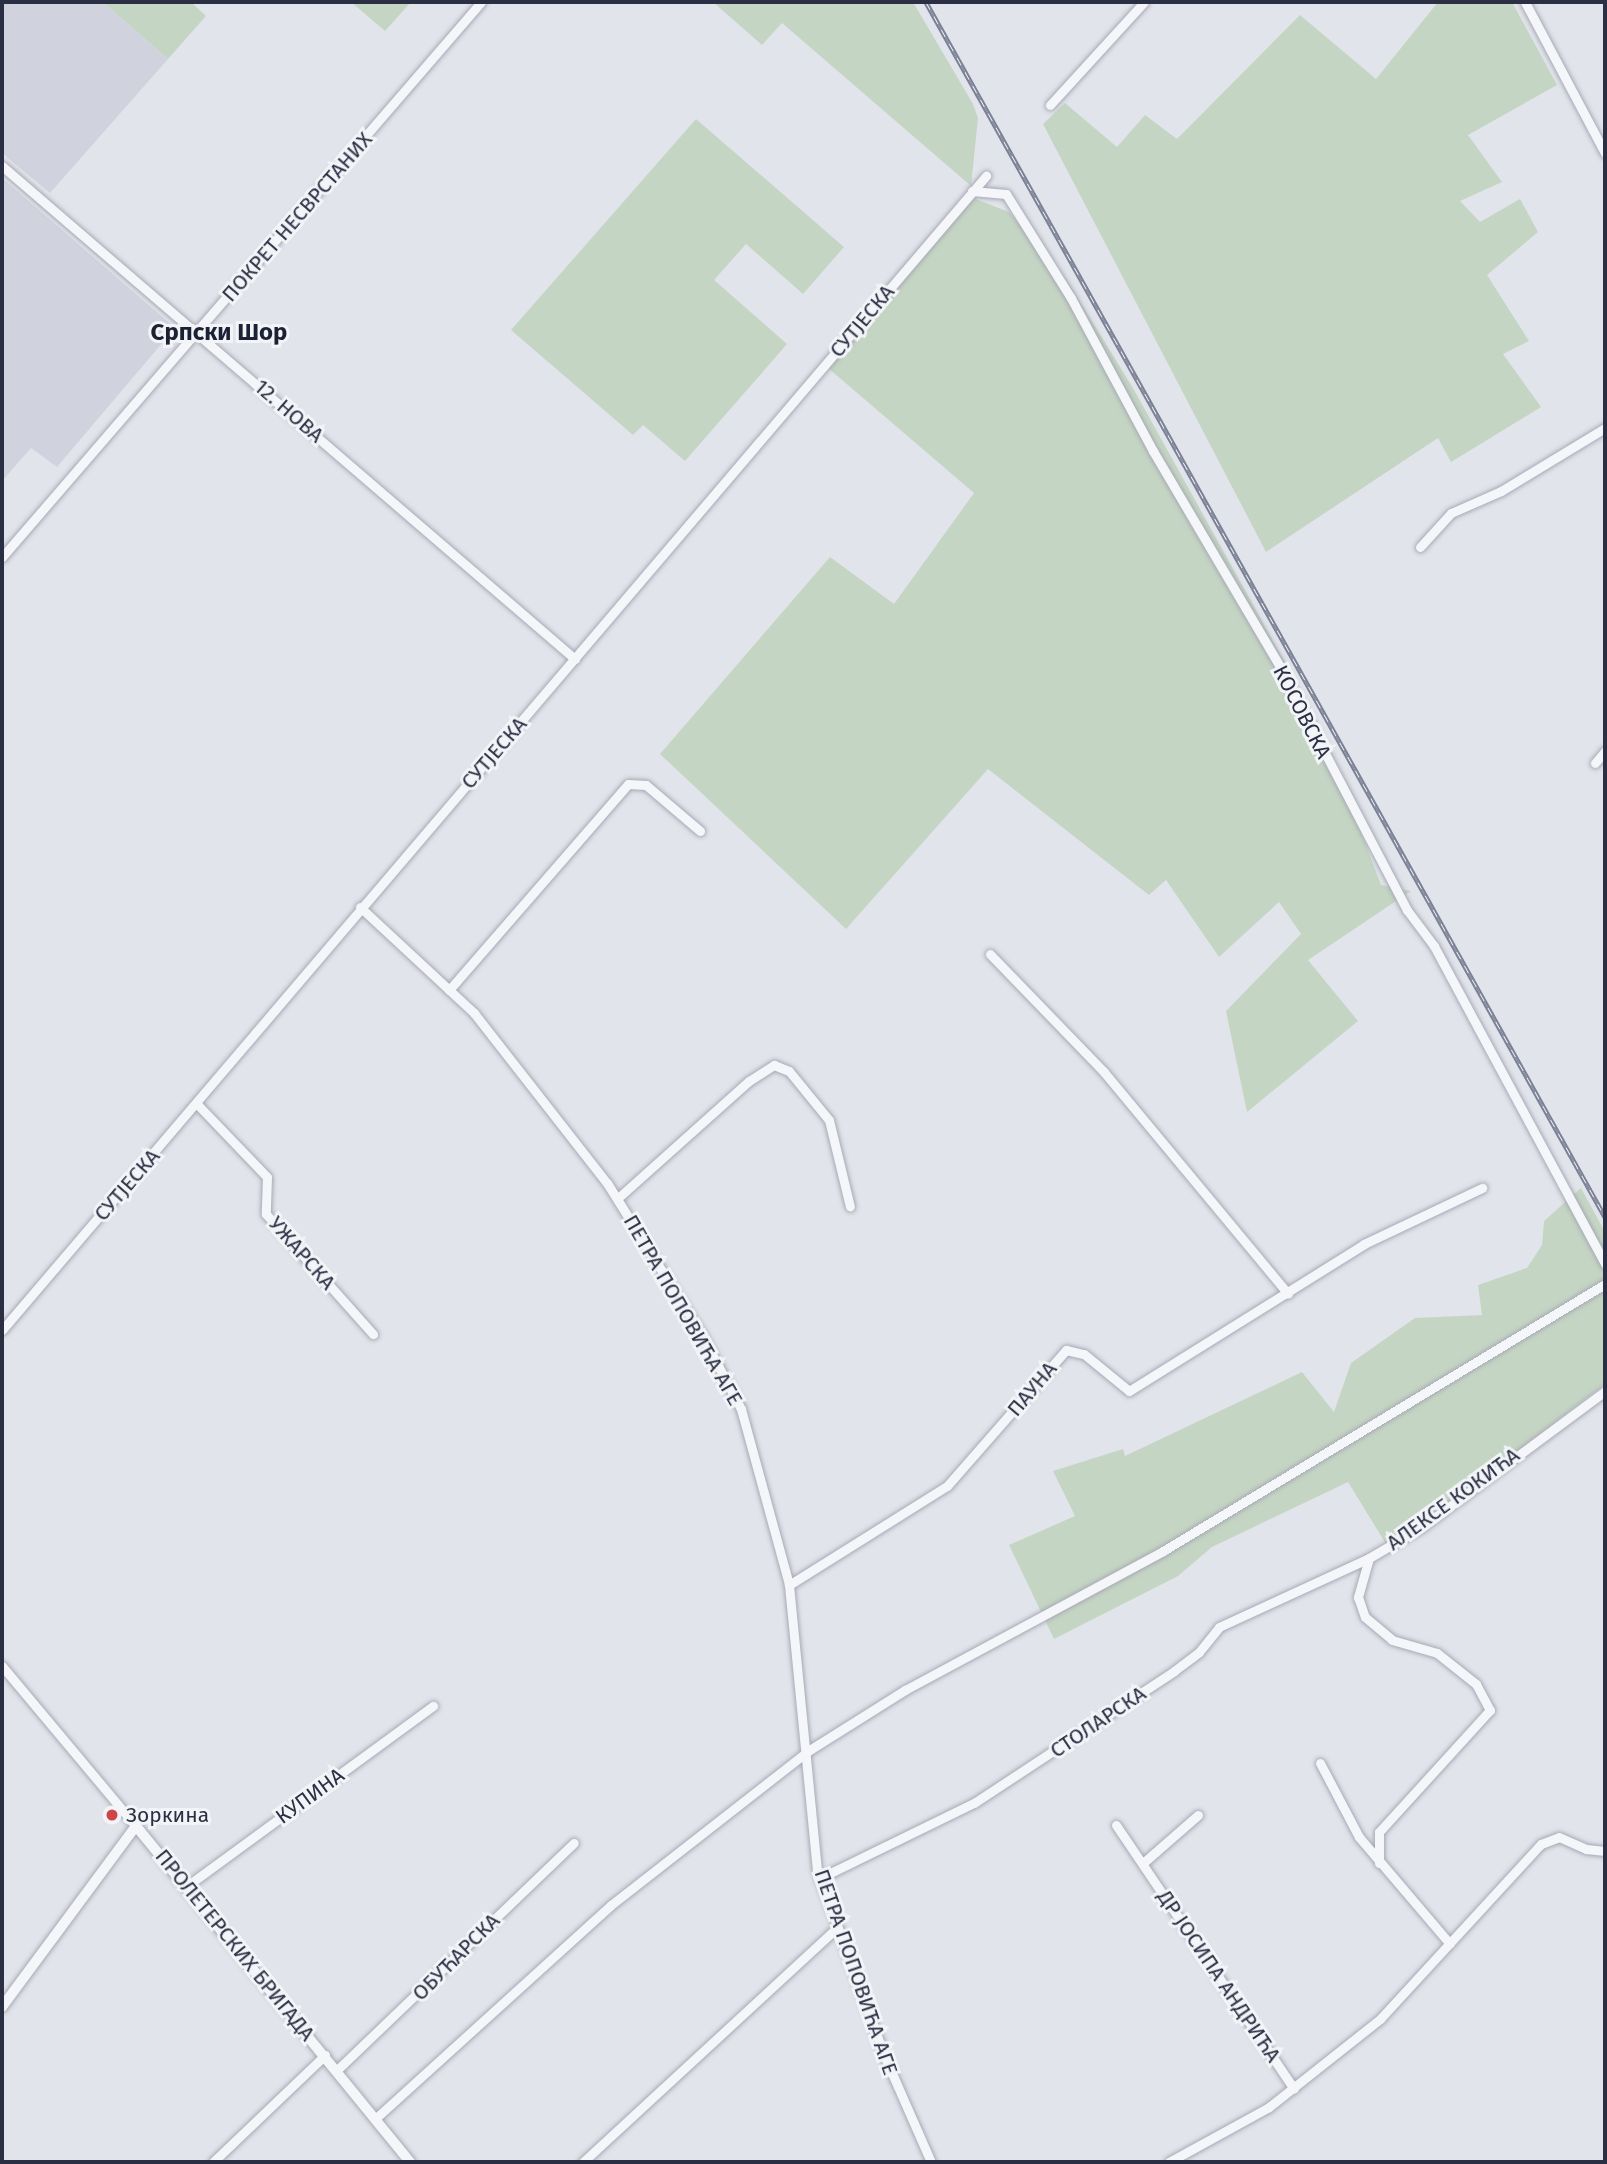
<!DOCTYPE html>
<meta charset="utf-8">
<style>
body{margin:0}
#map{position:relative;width:1607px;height:2164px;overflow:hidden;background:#e2e4eb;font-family:"Fira Sans",sans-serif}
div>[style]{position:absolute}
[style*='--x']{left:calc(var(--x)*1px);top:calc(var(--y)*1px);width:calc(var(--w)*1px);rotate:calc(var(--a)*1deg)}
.built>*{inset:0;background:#d0d3dd}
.green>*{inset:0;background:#c5d5c3}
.roads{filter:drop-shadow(0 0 2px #a7aab5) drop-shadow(0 0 2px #a7aab5)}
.minor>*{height:9px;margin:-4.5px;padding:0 4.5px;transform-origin:4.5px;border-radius:4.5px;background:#f5f6f9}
.tertiary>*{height:10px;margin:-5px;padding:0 5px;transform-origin:5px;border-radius:5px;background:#f5f6f9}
.rail>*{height:5px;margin-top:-2.5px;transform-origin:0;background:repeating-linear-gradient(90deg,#f2f4f8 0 8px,#7b8195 0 16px);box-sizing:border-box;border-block:2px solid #7b8195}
.dots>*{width:19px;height:19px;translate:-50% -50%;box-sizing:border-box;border:4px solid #f2f4f8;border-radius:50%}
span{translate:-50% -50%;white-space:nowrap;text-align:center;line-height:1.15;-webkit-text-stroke:6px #f2f4f8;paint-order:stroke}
.street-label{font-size:21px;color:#2a2f43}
.poi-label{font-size:21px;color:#2a2f43}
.left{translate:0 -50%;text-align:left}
.quarter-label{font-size:24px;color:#1c2134;font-weight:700}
.frame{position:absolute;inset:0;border:4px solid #2a2f43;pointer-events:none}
</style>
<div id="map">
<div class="built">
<i style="clip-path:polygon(2px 2px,103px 2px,168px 59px,50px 193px,2px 153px)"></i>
<i style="clip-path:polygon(2px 178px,175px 328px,57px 467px,31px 448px,2px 481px)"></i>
</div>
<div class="green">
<i style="clip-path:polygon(103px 2px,191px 2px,206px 16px,168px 59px)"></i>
<i style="clip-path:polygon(351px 2px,411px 2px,385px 31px)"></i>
<i style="clip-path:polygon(713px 2px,913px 2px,973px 104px,978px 118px,971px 186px,782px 23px,762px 45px)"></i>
<i style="clip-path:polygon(1438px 2px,1512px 2px,1557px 85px,1468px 135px,1502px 182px,1460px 201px,1480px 222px,1520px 199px,1538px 232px,1487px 275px,1529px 341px,1503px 354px,1541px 407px,1451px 462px,1438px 438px,1266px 552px,1043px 124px,1065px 103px,1117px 147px,1145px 115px,1177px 139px,1300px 15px,1376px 79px)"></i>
<i style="clip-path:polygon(696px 119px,844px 247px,803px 294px,746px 244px,714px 280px,787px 344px,685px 461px,643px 425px,633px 435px,511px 330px)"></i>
<i style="clip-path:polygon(973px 198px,1009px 212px,1066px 279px,1133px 388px,1323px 731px,1381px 885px,1411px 891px,1308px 960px,1358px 1021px,1247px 1112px,1226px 1011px,1301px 934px,1279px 902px,1219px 957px,1166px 880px,1149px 895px,988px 769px,846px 929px,660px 754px,830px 557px,894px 604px,974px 493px,828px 368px)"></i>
<i style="clip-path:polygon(1581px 1188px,1605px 1232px,1605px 1384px,1472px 1486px,1386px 1544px,1348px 1482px,1212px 1547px,1178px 1576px,1054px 1639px,1009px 1545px,1075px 1516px,1053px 1471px,1123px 1449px,1125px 1456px,1302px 1372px,1334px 1412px,1351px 1363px,1415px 1318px,1482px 1315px,1478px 1285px,1527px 1268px,1542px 1245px,1544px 1221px)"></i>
</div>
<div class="roads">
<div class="minor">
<i style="--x:1525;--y:2;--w:171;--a:62.1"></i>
<i style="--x:1050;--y:105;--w:139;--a:-47.6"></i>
<i style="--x:2;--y:166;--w:756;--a:40.71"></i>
<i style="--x:972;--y:191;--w:34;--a:5"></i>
<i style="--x:1006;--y:194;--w:123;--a:58"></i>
<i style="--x:1071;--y:298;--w:174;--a:61.8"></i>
<i style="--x:1153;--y:451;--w:251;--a:59.5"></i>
<i style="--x:1280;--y:667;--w:274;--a:62.4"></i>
<i style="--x:1407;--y:910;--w:45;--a:53.1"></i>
<i style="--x:1434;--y:946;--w:361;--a:61.7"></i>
<i style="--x:1420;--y:547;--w:46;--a:-47.6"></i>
<i style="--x:1451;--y:513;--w:55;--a:-23.7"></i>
<i style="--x:1501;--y:491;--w:122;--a:-31.2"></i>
<i style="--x:2;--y:557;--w:733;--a:-49.2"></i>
<i style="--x:1595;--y:763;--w:16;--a:-50"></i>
<i style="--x:360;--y:907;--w:156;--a:42.9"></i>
<i style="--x:474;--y:1013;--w:216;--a:52"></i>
<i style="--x:607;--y:1183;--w:179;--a:58"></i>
<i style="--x:702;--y:1335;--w:84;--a:62.2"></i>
<i style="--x:741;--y:1409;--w:182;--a:74.7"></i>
<i style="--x:789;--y:1585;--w:286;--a:84.4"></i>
<i style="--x:817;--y:1870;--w:197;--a:70.1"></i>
<i style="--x:884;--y:2055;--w:117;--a:66.3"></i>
<i style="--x:990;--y:954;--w:164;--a:46"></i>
<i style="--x:1104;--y:1072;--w:288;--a:50.3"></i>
<i style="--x:449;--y:990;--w:273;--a:-49"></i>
<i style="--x:628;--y:784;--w:18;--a:3"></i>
<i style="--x:646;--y:785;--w:71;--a:40.4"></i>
<i style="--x:197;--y:1104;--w:101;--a:46.2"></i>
<i style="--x:267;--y:1177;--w:37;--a:92"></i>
<i style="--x:266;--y:1214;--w:161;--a:48.3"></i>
<i style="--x:618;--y:1198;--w:176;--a:-41.8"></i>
<i style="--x:749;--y:1081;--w:30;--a:-33"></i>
<i style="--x:774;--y:1065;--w:16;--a:22"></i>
<i style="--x:789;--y:1071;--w:63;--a:50.8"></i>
<i style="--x:829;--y:1120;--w:89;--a:76.4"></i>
<i style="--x:2;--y:1330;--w:1517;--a:-49.55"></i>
<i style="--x:1369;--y:1558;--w:41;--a:105.8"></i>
<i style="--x:1358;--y:1597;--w:21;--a:71"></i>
<i style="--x:1365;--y:1617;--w:35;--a:40"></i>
<i style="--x:1392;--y:1640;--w:47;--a:16.1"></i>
<i style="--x:1437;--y:1653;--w:50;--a:38.5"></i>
<i style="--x:1476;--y:1684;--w:30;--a:62"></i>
<i style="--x:1490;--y:1710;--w:165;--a:132.3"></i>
<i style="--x:1379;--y:1832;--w:31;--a:90"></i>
<i style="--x:789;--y:1585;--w:186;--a:-32.1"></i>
<i style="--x:947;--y:1486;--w:181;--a:-48.8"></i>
<i style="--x:1066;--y:1350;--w:18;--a:13"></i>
<i style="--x:1084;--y:1354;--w:58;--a:39.4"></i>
<i style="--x:1129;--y:1391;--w:277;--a:-32"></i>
<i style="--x:1364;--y:1244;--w:131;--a:-25.4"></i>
<i style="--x:2;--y:1666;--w:209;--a:50.1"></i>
<i style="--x:1320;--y:1763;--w:84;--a:62.2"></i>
<i style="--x:1359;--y:1837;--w:140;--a:49.6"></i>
<i style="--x:1116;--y:1825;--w:318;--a:56"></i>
<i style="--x:1143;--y:1863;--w:73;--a:-41.1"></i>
<i style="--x:820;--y:1878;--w:171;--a:-26"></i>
<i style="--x:974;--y:1803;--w:240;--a:-33.4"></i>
<i style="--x:1174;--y:1671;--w:31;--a:-37"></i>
<i style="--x:1199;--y:1652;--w:32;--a:-51"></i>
<i style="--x:1219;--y:1627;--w:165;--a:-24.7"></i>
<i style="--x:1369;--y:1558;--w:61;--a:-30.3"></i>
<i style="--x:1422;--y:1527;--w:228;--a:-36.6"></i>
<i style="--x:187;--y:1886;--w:305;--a:-36.2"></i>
<i style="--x:337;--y:2070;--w:328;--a:-43.8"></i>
<i style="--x:376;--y:2118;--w:317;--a:-42.2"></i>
<i style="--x:611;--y:1905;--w:250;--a:-38"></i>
<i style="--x:808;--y:1751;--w:115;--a:-32.2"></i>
<i style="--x:905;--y:1690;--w:293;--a:-28.3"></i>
<i style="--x:1163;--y:1551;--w:516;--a:-31.14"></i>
<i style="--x:213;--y:2162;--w:155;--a:-43.7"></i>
<i style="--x:583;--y:2162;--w:345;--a:-42.7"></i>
<i style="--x:1169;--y:2162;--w:114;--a:-28.8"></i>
<i style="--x:1269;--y:2107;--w:142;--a:-38.4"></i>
<i style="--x:1380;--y:2019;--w:238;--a:-47.4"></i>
<i style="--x:1541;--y:1844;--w:19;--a:-21"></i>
<i style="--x:1559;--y:1837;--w:30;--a:24"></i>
<i style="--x:1586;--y:1849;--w:19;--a:6"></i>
</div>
<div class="tertiary">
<i style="--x:2;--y:2007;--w:225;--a:-53.5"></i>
<i style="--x:136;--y:1826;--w:434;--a:50.8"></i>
</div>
</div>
<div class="rail">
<i style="--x:926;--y:2;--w:1392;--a:60.8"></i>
</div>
<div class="dots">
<i style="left:112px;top:1815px;background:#d04648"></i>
</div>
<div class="street-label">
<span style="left:297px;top:217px;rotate:-49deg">ПОКРЕТ НЕСВРСТАНИХ</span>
<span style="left:862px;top:321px;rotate:-50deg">СУТЈЕСКА</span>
<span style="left:289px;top:411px;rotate:41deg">12. НОВА</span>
<span style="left:1302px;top:712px;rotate:63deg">КОСОВСКА</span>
<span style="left:494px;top:753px;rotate:-49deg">СУТЈЕСКА</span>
<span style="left:127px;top:1185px;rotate:-49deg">СУТЈЕСКА</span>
<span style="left:302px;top:1253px;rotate:49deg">УЖАРСКА</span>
<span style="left:683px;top:1310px;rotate:60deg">ПЕТРА ПОПОВИЋА АГЕ</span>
<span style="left:1032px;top:1389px;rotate:-50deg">ПАУНА</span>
<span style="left:1453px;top:1499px;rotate:-36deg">АЛЕКСЕ КОКИЋА</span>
<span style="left:1098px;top:1722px;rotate:-34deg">СТОЛАРСКА</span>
<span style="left:310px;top:1796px;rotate:-36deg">КУПИНА</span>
<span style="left:235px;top:1945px;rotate:51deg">ПРОЛЕТЕРСКИХ БРИГАДА</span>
<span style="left:456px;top:1957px;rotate:-45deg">ОБУЋАРСКА</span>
<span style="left:856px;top:1972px;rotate:71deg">ПЕТРА ПОПОВИЋА АГЕ</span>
<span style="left:1219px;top:1976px;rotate:56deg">ДР ЈОСИПА АНДРИЋА</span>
</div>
<div class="poi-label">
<span class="left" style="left:126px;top:1815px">Зоркина</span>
</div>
<div class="quarter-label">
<span style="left:219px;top:333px">Српски Шор</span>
</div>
<div class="frame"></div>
</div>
